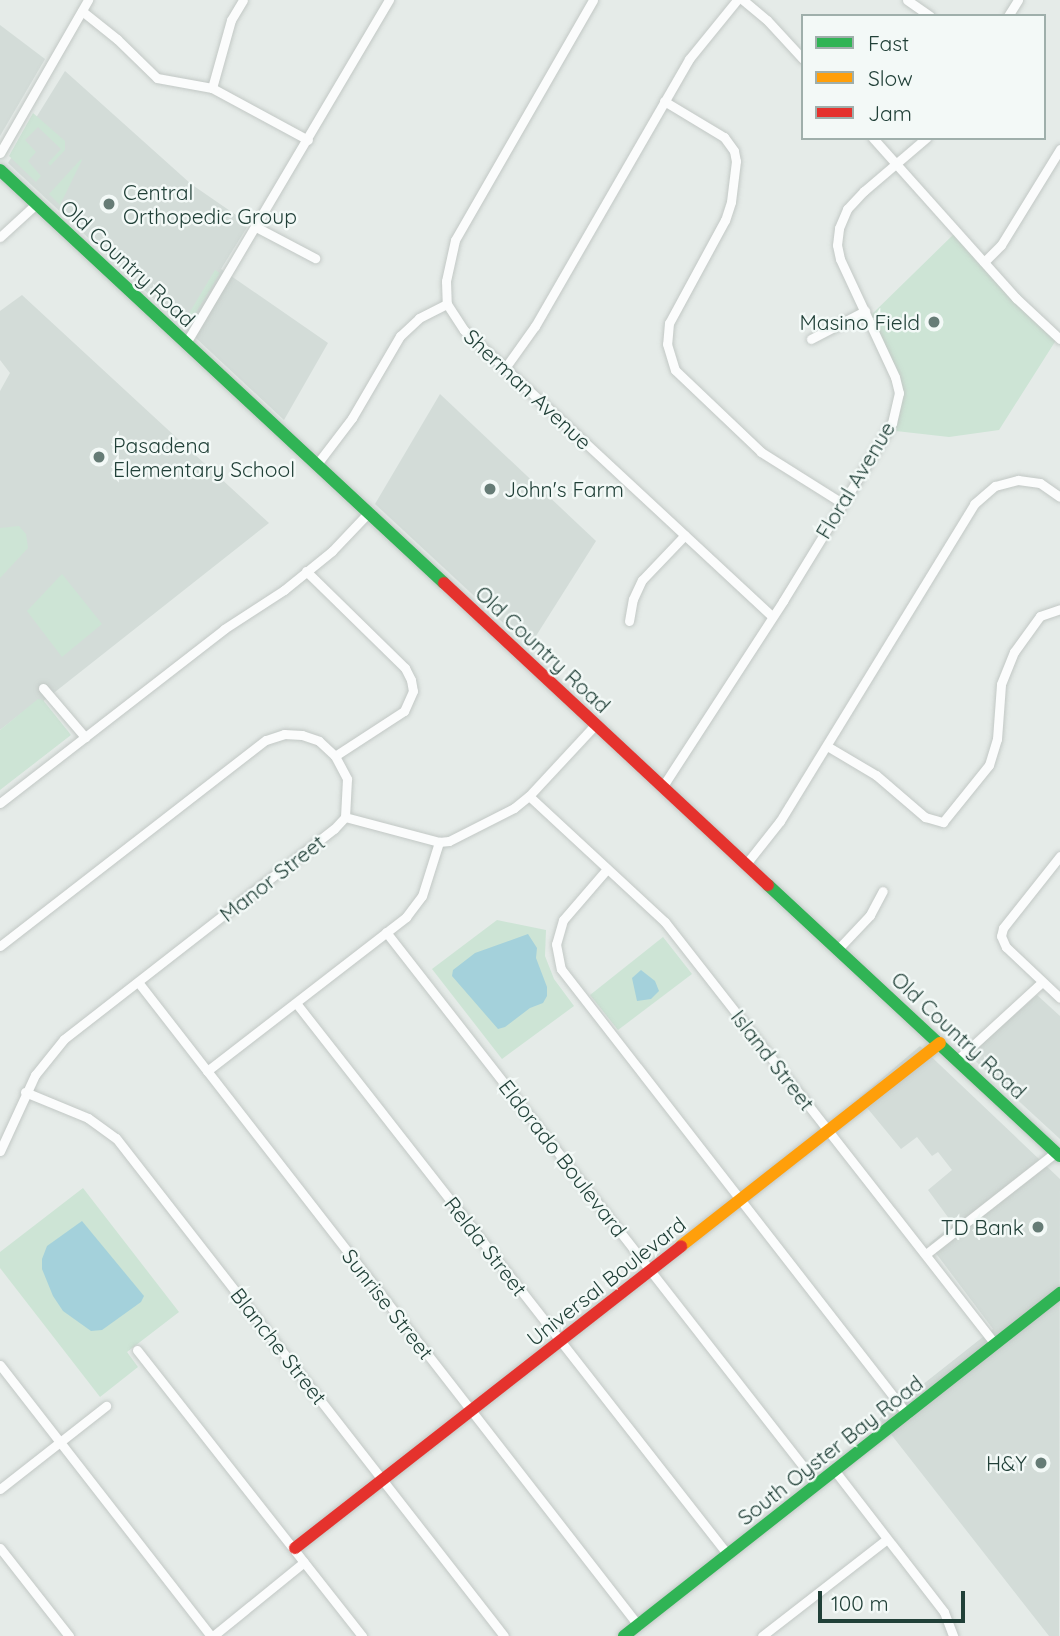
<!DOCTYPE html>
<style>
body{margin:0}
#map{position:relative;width:1060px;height:1636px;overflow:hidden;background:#e5ebe8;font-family:Quicksand,sans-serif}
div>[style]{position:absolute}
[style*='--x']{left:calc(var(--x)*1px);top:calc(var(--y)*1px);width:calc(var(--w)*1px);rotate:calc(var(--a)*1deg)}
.built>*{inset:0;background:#d3dcd8}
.green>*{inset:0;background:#cde4d5}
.water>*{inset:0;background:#a4d1db}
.roads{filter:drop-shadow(0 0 2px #c2c8c5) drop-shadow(0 0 2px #c2c8c5)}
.street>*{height:9px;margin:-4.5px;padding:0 4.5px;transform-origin:4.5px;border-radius:4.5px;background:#fbfcfc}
.fast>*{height:12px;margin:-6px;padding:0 6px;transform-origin:6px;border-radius:6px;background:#30b455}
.slow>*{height:12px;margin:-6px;padding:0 6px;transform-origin:6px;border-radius:6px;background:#ff9f0a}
.jam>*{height:12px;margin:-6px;padding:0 6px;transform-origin:6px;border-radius:6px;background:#e5322d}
.dots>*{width:19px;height:19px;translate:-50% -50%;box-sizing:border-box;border:4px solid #f3f9f7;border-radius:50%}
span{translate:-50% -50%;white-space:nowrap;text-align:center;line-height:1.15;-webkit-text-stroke:5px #f3f9f7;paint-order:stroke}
.poi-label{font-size:21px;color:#214038}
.left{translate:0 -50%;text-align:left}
.right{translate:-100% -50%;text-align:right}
.street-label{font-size:21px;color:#214038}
.legend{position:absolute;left:801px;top:14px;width:245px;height:126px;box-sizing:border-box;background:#f3f9f7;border:2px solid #9fafab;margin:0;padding:9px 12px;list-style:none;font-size:21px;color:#214038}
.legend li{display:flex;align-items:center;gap:14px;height:35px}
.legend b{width:35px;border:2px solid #9fafab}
.scale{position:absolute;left:818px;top:1591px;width:147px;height:32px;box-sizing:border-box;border:4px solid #214038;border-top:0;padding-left:9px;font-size:21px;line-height:24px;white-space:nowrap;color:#214038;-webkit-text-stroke:5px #f3f9f7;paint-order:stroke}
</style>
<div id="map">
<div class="built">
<i style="clip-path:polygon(0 25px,45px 59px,0 136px)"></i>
<i style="clip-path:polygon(65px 71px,191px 184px,249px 224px,221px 269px,328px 343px,284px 420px,8px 163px)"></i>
<i style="clip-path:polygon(22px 295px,269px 523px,41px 703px,38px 700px,0 730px,0 391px,10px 373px,0 360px,0 311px)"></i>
<i style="clip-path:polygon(440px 394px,596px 541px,529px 647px,375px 504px)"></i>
<i style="clip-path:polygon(1037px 995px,1060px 1016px,1060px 1139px,969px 1055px)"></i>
<i style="clip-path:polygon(920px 1046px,1060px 1179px,1059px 1636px,1049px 1636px,879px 1419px,993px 1329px,929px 1244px,953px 1224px,928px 1190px,952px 1170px,938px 1152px,932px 1156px,917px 1137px,901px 1149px,859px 1098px)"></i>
</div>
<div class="green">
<i style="clip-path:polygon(33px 113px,65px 141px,65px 150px,50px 166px,48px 163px,61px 149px,38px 127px,25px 140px,36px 152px,28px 161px,41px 176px,36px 182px,9px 156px)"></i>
<i style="clip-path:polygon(81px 159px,82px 160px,60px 205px,49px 194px)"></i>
<i style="clip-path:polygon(956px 232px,1058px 337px,999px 430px,949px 437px,887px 430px,899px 393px,868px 318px)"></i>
<i style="clip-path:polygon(215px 270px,220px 273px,189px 324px,185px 320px)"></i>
<i style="clip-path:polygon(19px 526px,26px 534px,28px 548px,0 578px,0 528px)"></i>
<i style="clip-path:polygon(62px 574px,102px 624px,62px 657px,27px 611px)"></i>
<i style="clip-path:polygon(38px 699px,43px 700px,71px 735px,0 790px,0 730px)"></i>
<i style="clip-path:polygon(497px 920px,546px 930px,545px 956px,554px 979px,574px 1006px,502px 1059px,432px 969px)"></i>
<i style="clip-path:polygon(663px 937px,692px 974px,618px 1030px,590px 995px)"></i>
<i style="clip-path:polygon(83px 1188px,179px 1312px,127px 1352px,138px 1367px,100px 1397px,0 1268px,0 1252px)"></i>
</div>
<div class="water">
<i style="clip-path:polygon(528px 934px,537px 948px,536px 958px,547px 987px,547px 996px,543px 1003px,530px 1008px,505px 1027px,498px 1029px,452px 976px,453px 970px,475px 953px)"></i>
<i style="clip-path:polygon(641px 970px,655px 981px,659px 991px,651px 999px,637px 1001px,632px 978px)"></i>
<i style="clip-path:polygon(82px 1221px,144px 1296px,141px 1302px,102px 1330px,91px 1331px,63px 1311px,53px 1296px,42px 1269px,42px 1259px,47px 1246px)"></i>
</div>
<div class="roads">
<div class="street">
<i style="--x:593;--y:0;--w:277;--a:119.9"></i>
<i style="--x:455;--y:240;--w:42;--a:102.4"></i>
<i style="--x:446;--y:281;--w:23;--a:88"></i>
<i style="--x:447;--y:304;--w:31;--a:57"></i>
<i style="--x:464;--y:330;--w:420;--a:42.9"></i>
<i style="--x:743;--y:0;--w:31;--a:40"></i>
<i style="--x:767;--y:20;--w:53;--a:47.3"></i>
<i style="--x:907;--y:0;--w:28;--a:35"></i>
<i style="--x:82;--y:11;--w:45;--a:38.7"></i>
<i style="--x:117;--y:39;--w:56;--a:44.3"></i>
<i style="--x:157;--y:78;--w:56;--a:10.3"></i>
<i style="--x:212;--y:88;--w:109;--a:28.4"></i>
<i style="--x:1008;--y:16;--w:19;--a:-58"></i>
<i style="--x:212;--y:88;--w:71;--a:-74.4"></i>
<i style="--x:231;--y:20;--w:23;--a:-59"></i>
<i style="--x:664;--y:101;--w:70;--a:31"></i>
<i style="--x:724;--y:137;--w:17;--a:54"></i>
<i style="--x:734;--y:151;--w:10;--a:79"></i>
<i style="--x:736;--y:161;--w:41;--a:97"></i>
<i style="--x:731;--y:202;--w:19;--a:108"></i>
<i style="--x:725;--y:220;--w:117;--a:118.5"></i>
<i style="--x:669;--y:323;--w:21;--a:95"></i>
<i style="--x:667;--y:344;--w:27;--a:73"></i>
<i style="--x:675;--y:370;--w:119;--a:43.6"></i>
<i style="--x:761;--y:452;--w:96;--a:32.2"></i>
<i style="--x:873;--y:138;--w:215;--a:48.2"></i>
<i style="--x:1016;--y:298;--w:60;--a:43"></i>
<i style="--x:0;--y:153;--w:177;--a:-60.1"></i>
<i style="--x:256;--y:227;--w:67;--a:27.7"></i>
<i style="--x:0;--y:237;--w:49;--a:-42.5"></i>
<i style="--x:984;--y:262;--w:24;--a:-45"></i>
<i style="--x:1001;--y:245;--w:113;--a:-58.4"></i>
<i style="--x:811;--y:339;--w:61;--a:-27.4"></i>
<i style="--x:186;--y:343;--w:399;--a:-59.4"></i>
<i style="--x:505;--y:368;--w:52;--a:-54.5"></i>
<i style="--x:535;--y:326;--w:308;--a:-60"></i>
<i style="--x:689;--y:59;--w:76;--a:-50.9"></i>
<i style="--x:317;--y:464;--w:58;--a:-52.7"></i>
<i style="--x:352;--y:418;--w:95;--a:-59.7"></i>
<i style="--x:400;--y:336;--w:26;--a:-43"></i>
<i style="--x:419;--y:318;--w:31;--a:-27"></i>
<i style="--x:306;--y:571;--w:139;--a:44.4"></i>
<i style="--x:405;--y:668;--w:13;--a:63"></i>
<i style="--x:411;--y:680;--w:11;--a:80"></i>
<i style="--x:413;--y:691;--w:22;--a:114"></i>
<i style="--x:404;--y:711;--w:82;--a:146.9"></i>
<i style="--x:629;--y:621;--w:22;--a:-80"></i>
<i style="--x:633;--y:599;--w:21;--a:-65"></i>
<i style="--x:642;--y:580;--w:62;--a:-46.3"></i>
<i style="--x:43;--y:688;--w:65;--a:49.4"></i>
<i style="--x:827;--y:746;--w:57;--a:30.6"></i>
<i style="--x:876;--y:775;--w:65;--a:40.6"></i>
<i style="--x:925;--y:817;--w:19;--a:16"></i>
<i style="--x:943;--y:822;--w:73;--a:-51.1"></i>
<i style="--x:989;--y:765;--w:27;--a:-73"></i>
<i style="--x:997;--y:739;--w:55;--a:-85.8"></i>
<i style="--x:1001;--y:684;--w:35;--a:-68"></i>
<i style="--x:1014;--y:652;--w:44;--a:-54.2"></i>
<i style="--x:1040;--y:616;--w:21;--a:-19"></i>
<i style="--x:663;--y:786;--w:221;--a:-57"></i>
<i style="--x:783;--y:601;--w:209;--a:-58.5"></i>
<i style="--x:892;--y:423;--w:31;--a:-77"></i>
<i style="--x:899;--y:393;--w:16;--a:-104"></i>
<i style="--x:895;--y:377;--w:130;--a:-115"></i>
<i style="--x:840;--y:259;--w:14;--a:-102"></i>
<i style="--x:837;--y:245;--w:17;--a:-83"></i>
<i style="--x:839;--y:228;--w:21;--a:-67"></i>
<i style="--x:847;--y:209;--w:25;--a:-47"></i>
<i style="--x:864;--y:191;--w:82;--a:-40.5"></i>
<i style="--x:529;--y:796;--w:185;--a:42.8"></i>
<i style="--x:665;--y:922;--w:536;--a:51.97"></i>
<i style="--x:0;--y:803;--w:284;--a:-37.8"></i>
<i style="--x:224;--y:629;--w:72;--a:-33"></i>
<i style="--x:284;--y:590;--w:62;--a:-39.1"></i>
<i style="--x:332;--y:551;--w:54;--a:-46.5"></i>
<i style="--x:1060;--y:856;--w:92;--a:128.4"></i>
<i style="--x:1003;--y:928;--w:8;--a:104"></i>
<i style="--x:1001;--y:936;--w:12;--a:66"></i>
<i style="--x:1006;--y:947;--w:74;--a:43.4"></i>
<i style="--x:746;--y:864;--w:55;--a:-51.7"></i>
<i style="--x:780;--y:821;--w:372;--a:-58.5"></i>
<i style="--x:974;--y:504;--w:28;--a:-41"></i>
<i style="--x:995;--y:486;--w:24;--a:-15"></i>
<i style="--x:1018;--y:480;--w:22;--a:8"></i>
<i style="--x:1040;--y:483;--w:24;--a:35"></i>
<i style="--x:607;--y:869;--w:67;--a:130.8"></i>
<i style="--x:563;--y:920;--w:25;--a:106"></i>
<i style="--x:556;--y:944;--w:25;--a:79"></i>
<i style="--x:561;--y:969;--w:564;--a:52.13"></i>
<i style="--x:386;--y:932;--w:700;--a:52.02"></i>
<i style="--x:0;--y:946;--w:336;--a:-37.8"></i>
<i style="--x:266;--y:740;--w:19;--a:-18"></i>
<i style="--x:284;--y:734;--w:18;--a:3"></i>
<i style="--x:302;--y:735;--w:18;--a:19"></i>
<i style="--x:319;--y:741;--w:22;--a:43"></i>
<i style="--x:335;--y:756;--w:26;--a:62"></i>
<i style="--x:347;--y:779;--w:38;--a:93"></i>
<i style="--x:838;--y:949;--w:47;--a:-46.7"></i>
<i style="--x:870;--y:915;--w:27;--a:-62"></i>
<i style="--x:138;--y:982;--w:815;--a:52.13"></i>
<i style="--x:296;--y:1003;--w:701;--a:51.95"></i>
<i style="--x:957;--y:1060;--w:115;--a:-42.5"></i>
<i style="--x:207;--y:1071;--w:252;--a:-37.7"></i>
<i style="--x:406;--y:917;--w:26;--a:-53"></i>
<i style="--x:422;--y:896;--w:57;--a:-72.5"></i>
<i style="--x:25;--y:1092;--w:68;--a:22.4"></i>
<i style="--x:88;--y:1118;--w:34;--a:36"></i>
<i style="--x:116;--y:1138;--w:631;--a:52.08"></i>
<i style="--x:0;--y:1151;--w:84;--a:-65.3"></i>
<i style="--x:35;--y:1075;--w:46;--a:-51.1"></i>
<i style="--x:64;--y:1039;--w:342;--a:-37.9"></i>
<i style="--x:334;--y:829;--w:16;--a:-47"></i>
<i style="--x:345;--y:817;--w:97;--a:14.9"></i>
<i style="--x:439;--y:842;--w:10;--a:-6"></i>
<i style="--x:449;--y:841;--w:73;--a:-26.9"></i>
<i style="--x:514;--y:808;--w:19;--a:-39"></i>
<i style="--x:529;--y:796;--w:98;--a:-47.1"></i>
<i style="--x:926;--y:1254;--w:165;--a:-38.1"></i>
<i style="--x:137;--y:1350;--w:364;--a:51.8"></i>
<i style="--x:0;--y:1365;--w:343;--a:52.1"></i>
<i style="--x:835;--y:1471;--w:178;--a:52.3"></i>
<i style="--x:944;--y:1612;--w:26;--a:69"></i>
<i style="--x:0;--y:1489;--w:135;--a:-38.1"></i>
<i style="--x:0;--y:1548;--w:112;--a:51.9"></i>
<i style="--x:213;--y:1636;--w:117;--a:-39.1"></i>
<i style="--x:762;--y:1636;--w:158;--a:-37.8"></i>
</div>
<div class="fast">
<i style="--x:0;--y:170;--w:606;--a:42.93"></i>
<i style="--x:768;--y:885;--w:398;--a:42.9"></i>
<i style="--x:624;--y:1636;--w:555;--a:-38.19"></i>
</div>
<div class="slow">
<i style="--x:681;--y:1246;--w:329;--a:-38.1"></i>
</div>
<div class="jam">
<i style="--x:444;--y:583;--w:443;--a:43"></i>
<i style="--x:295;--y:1548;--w:490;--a:-38"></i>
</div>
</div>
<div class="dots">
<i style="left:109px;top:204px;background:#667c76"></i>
<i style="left:934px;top:322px;background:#667c76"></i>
<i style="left:99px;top:457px;background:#667c76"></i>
<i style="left:490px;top:489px;background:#667c76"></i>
<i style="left:1038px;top:1227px;background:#667c76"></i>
<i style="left:1041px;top:1463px;background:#667c76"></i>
</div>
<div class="poi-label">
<span class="left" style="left:123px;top:204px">Central<br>Orthopedic Group</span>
<span class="right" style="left:920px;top:322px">Masino Field</span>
<span class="left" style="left:113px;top:457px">Pasadena<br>Elementary School</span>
<span class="left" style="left:504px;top:489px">John's Farm</span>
<span class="right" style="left:1024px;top:1227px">TD Bank</span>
<span class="right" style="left:1027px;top:1463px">H&amp;Y</span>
</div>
<div class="street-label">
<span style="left:128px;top:263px;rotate:43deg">Old Country Road</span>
<span style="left:528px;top:389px;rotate:43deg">Sherman Avenue</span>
<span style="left:855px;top:480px;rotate:-59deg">Floral Avenue</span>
<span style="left:543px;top:649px;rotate:43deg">Old Country Road</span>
<span style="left:272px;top:878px;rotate:-38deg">Manor Street</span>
<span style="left:959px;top:1035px;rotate:43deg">Old Country Road</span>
<span style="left:773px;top:1060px;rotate:52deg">Island Street</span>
<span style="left:563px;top:1158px;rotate:52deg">Eldorado Boulevard</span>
<span style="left:486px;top:1246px;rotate:52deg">Relda Street</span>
<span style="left:606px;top:1281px;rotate:-38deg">Universal Boulevard</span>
<span style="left:388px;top:1304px;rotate:52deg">Sunrise Street</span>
<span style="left:279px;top:1346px;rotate:52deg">Blanche Street</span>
<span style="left:830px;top:1450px;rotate:-38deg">South Oyster Bay Road</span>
</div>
<ul class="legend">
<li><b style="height:9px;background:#30b455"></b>Fast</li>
<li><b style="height:9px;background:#ff9f0a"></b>Slow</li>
<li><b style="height:9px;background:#e5322d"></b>Jam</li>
</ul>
<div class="scale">100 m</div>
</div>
